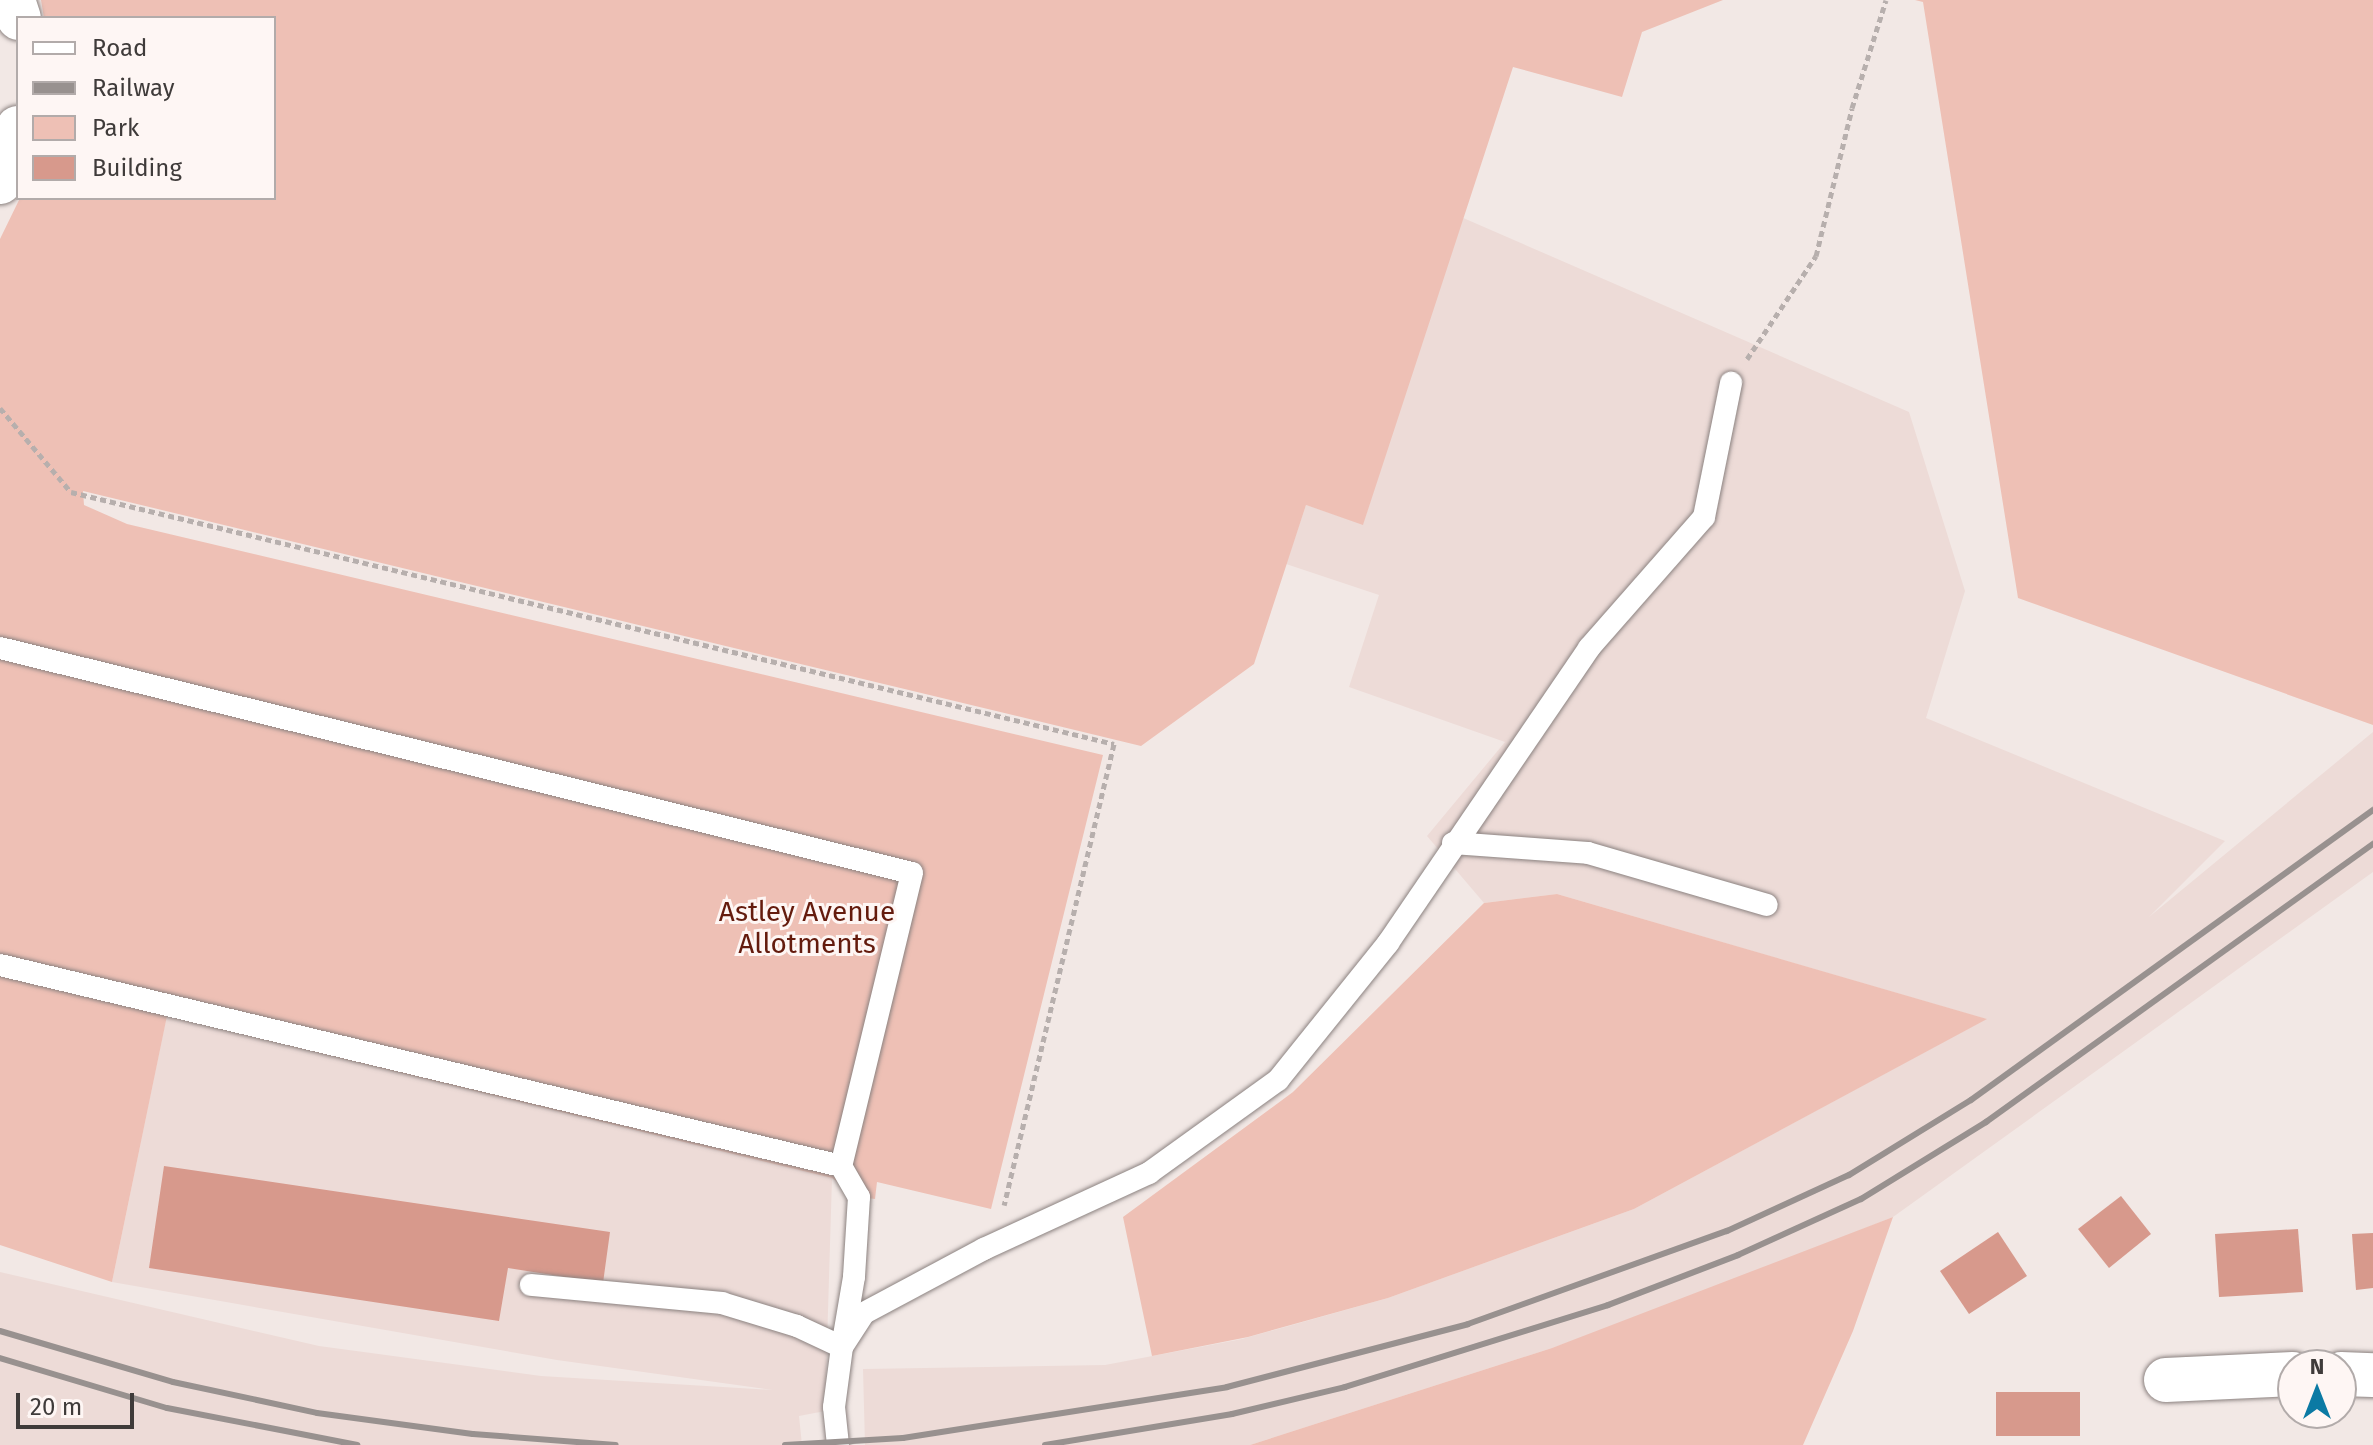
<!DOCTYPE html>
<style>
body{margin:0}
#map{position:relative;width:2373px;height:1445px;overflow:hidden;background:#f2e8e5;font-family:"Fira Sans",sans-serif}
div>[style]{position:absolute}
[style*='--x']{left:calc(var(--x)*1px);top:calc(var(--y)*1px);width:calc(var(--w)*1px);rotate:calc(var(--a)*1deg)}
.built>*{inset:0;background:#eddbd7}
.green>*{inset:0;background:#eec0b5}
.building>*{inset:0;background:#d7998c}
.path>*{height:5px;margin-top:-2.5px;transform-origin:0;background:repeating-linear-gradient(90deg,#b7afad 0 6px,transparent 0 10px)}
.roads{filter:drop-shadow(0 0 2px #8b8280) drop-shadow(0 0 2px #8b8280)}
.service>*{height:22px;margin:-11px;padding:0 11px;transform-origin:11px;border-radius:11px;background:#fff}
.minor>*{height:44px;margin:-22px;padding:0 22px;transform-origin:22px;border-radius:22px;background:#fff}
.rail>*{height:6px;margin:-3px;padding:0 3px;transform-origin:3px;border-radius:3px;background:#98918f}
span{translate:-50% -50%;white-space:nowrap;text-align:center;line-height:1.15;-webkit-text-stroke:6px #fef6f4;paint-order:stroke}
.park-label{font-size:28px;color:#641b0d}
.legend{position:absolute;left:16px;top:16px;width:260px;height:184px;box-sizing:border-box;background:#fef6f4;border:2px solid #b2abaa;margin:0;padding:10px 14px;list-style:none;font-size:24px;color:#3f3b3a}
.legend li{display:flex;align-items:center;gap:16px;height:40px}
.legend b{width:40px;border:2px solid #b2abaa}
.north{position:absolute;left:2277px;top:1349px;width:80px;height:80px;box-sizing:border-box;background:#fef6f4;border:2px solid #b2abaa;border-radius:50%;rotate:0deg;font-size:22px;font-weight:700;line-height:32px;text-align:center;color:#3f3b3a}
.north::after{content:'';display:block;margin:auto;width:28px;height:36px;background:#0b7aa4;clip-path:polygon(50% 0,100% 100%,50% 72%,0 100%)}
.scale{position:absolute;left:16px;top:1393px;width:118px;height:36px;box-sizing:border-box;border:4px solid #3f3b3a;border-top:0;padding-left:10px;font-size:24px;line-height:28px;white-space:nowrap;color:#3f3b3a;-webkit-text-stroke:6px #fef6f4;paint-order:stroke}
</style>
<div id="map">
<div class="built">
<i style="clip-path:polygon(1461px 217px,1909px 412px,1965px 591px,1926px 718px,2225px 841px,2149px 917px,2373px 732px,2373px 872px,1893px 1217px,1688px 1299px,1552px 1348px,1250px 1445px,865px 1445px,863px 1369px,1105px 1365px,1242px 1339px,1388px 1298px,1634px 1209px,1986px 1019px,1557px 894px,1484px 903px,1427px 836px,1505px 742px,1349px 687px,1379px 595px,1286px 564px,1306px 505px,1363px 524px)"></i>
<i style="clip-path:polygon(167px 1015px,832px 1178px,825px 1411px,799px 1416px,802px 1445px,0 1445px,0 1272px,319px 1346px,541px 1376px,773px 1390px,557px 1360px,112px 1282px)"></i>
</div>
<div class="green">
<i style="clip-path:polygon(41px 0,1723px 0,1642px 32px,1622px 97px,1513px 67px,1363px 525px,1306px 505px,1254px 664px,1141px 746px,83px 491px,84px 505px,127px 524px,1103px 755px,991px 1209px,877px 1182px,875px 1199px,859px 1197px,832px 1178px,167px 1016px,112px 1282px,0 1245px,0 239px,20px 198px,274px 198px,274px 18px,44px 18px)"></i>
<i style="clip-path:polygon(1915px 0,2373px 0,2373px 725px,2018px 598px,1923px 2px)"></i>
<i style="clip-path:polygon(1557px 894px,1987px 1019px,1634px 1209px,1388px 1298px,1248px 1337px,1152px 1356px,1123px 1217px,1293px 1092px,1484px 903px)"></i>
<i style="clip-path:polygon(1893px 1217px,1853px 1331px,1803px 1445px,1250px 1445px,1552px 1348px)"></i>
</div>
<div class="building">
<i style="clip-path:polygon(164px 1166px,610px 1232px,603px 1283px,508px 1268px,499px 1321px,149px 1268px)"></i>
<i style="clip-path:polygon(2121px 1196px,2151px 1234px,2109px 1268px,2078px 1229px)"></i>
<i style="clip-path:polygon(2298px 1229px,2303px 1292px,2219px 1297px,2215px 1234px)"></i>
<i style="clip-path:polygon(1998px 1232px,2027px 1276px,1969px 1314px,1940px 1271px)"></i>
<i style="clip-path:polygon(2373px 1233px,2373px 1288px,2356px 1290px,2352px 1234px)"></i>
<i style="clip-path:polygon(1996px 1392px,2080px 1392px,2080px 1436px,1996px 1436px)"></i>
</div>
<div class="path">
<i style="--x:1747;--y:359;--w:124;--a:-56.2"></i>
<i style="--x:1816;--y:256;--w:152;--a:-76.3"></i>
<i style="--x:1852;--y:108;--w:113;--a:-72.5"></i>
<i style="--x:0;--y:408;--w:110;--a:49.8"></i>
<i style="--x:71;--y:492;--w:1073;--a:13.58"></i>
<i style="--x:1114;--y:744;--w:474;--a:103.4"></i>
</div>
<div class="roads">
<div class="service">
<i style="--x:0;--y:648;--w:939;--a:13.86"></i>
<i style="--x:912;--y:873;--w:301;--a:103.6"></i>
<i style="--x:841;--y:1166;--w:36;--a:60"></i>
<i style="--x:859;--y:1197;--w:80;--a:93.6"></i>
<i style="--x:854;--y:1277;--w:71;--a:99.7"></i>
<i style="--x:842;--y:1347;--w:50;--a:-155"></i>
<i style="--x:797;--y:1326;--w:78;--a:-163"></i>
<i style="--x:722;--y:1303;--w:192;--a:-174.6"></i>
<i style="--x:1453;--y:843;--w:135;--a:4.2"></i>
<i style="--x:1588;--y:853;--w:186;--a:16.2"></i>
<i style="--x:0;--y:965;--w:865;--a:13.44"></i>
<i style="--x:838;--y:1445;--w:38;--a:-96"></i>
<i style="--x:834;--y:1407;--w:61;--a:-82.4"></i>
<i style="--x:842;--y:1347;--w:40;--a:-57.1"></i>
<i style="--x:864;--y:1313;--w:136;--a:-28.1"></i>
<i style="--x:984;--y:1249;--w:182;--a:-24.7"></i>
<i style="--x:1149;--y:1173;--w:159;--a:-35.8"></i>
<i style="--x:1278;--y:1080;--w:176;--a:-51.2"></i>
<i style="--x:1388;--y:943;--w:357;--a:-55.7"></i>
<i style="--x:1589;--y:648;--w:174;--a:-48.7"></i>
<i style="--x:1704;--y:517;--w:137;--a:-78.6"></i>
</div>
<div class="minor">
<i style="--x:13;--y:0;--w:19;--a:72"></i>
<i style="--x:0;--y:182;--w:57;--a:-71.6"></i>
<i style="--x:2341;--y:1374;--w:32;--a:2"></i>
<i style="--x:2166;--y:1380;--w:127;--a:-2.7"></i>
</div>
</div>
<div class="rail">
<i style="--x:0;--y:1331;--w:180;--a:16.4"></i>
<i style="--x:173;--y:1382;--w:147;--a:12.1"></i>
<i style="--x:317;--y:1413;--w:157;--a:7.7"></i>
<i style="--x:473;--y:1434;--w:143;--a:4.4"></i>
<i style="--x:0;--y:1358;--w:174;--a:16.7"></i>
<i style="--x:167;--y:1408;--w:194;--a:11"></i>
<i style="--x:785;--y:1445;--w:118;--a:-3.4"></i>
<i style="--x:903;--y:1438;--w:328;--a:-8.9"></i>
<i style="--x:1227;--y:1387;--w:249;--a:-14.6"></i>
<i style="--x:1468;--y:1324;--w:275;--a:-19.8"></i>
<i style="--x:1727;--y:1231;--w:134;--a:-24.7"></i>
<i style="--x:1849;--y:1175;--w:143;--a:-31.6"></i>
<i style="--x:1971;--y:1100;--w:496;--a:-35.8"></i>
<i style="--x:1045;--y:1445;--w:190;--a:-9.4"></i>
<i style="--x:1232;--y:1414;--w:116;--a:-13.4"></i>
<i style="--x:1345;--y:1387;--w:275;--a:-17.3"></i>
<i style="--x:1608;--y:1305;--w:139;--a:-21"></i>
<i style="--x:1738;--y:1255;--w:135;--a:-24.5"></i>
<i style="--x:1861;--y:1199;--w:147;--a:-31.6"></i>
<i style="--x:1986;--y:1122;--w:477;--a:-35.7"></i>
</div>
<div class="park-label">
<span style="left:807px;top:928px">Astley Avenue<br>Allotments</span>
</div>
<ul class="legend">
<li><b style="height:10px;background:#fff"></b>Road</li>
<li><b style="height:10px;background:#98918f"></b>Railway</li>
<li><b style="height:22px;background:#eec0b5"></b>Park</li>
<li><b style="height:22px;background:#d7998c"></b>Building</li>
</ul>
<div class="north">N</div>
<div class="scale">20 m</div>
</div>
